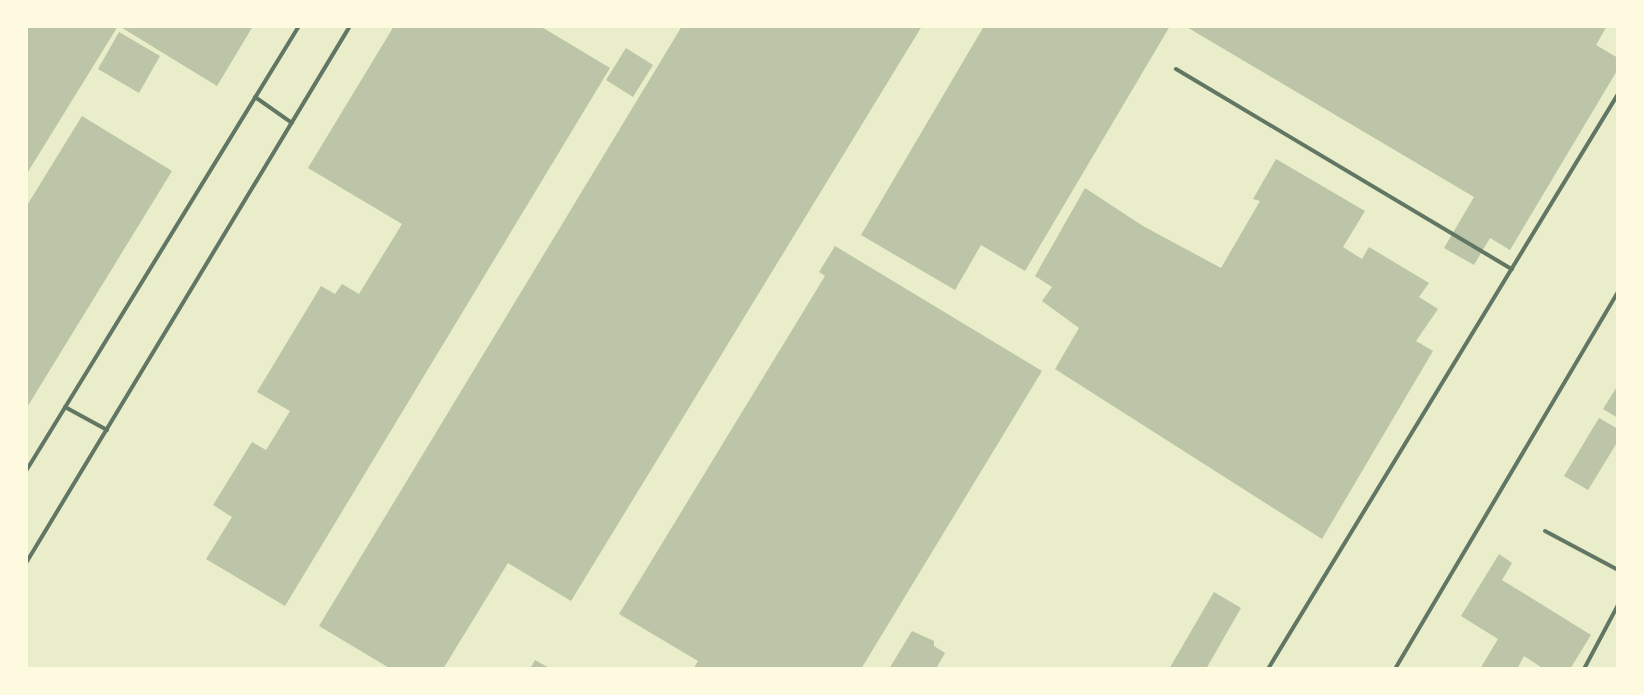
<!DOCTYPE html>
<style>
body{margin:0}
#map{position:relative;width:1644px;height:695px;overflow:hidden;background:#e9edc9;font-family:Manrope,sans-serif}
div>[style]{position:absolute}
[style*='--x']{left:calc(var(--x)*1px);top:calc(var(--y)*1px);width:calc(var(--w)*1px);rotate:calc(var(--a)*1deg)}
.building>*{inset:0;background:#bcc5a7}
.service>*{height:4px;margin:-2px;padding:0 2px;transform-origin:2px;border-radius:2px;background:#617663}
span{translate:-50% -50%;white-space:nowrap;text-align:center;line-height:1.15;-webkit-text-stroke:4px #fefae0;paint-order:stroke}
.frame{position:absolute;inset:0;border:28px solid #fefae0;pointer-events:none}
</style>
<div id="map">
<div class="building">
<i style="clip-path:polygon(26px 26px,118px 26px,26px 175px)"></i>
<i style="clip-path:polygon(119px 26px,253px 26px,217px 86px)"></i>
<i style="clip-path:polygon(394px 26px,540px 26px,610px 68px,285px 606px,206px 559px,232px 517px,213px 505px,252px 442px,266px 450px,290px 411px,257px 392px,321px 286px,335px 294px,342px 284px,359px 294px,402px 224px,308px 168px)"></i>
<i style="clip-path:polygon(682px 26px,922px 26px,571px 601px,508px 563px,443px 669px,391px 669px,319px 626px)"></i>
<i style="clip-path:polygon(984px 26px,1170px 26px,1025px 271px,981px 245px,955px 290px,861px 235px)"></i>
<i style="clip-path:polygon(1185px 26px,1607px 26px,1596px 45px,1618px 58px,1618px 69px,1510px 250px,1490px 238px,1474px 265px,1444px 248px,1474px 197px)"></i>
<i style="clip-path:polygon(119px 32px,160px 56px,139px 93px,98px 69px)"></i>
<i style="clip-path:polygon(626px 48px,653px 65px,633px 97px,606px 80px)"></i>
<i style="clip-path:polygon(82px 116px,172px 171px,26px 409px,26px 207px)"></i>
<i style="clip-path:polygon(1276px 159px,1365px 211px,1343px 247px,1362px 259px,1369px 247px,1429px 283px,1419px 297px,1438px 309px,1416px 341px,1433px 351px,1322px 539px,1055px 369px,1079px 328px,1042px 301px,1052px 287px,1035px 276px,1085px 188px,1143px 226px,1221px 268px,1260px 201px,1253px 199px)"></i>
<i style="clip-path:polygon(835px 246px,1042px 371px,861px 669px,693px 669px,698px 661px,619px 614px,825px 276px,819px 272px)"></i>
<i style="clip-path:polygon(1618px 385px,1618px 418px,1603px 409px)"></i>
<i style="clip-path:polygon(1599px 418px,1618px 429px,1618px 441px,1588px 490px,1564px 476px)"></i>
<i style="clip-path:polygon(1499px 554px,1512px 563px,1502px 580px,1591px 635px,1570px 669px,1544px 669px,1524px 656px,1517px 669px,1480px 669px,1498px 639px,1461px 616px)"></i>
<i style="clip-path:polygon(1214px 592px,1241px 608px,1206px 669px,1169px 669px)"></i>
<i style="clip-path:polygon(912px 631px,934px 641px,934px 646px,945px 653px,936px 669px,889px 669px)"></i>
<i style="clip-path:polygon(535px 660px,551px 669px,530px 669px)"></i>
</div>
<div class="service">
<i style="--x:1176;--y:69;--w:391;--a:30.8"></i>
<i style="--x:255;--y:97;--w:45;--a:35.1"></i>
<i style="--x:65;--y:407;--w:48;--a:28.7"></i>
<i style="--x:26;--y:471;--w:522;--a:-58.47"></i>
<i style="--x:1545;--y:531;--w:83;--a:28.1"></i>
<i style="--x:26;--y:563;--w:627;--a:-58.9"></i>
<i style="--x:1268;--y:669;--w:673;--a:-58.67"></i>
<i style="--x:1395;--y:669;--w:438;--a:-59.4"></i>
<i style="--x:1584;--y:669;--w:72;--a:-62"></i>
</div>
<div class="frame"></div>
</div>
